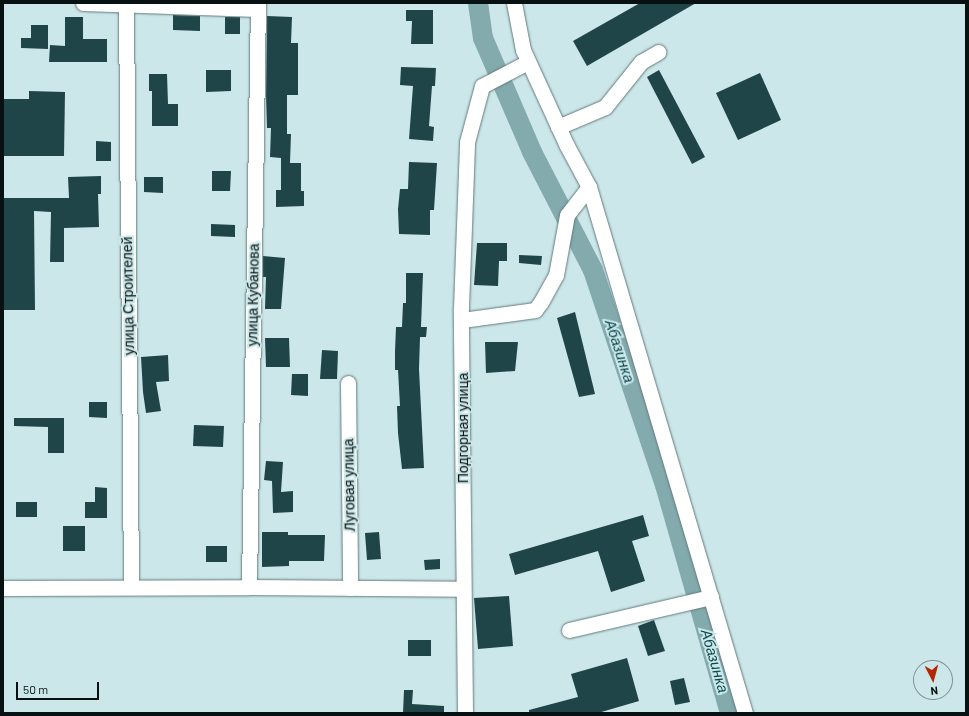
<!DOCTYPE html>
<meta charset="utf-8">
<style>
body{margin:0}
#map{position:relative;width:969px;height:716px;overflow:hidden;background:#cce7e9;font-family:Barlow,sans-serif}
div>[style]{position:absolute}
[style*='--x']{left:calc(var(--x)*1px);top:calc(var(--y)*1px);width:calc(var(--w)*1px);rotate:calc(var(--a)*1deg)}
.river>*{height:20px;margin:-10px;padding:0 10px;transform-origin:10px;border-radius:10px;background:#83abae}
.building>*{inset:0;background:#1f4548}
.roads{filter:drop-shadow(0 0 1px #627a7c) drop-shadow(0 0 1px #627a7c)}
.minor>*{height:15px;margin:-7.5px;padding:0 7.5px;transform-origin:7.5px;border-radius:7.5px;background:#fff}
span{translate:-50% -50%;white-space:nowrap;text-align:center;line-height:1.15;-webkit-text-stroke:4px #cce7e9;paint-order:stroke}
.street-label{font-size:14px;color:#081112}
.water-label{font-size:15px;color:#0a484d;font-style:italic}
.frame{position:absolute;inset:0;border:4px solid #081112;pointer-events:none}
.north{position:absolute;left:913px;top:660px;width:40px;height:40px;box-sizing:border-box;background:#cce7e9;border:1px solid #7e9193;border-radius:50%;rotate:174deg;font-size:11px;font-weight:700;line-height:16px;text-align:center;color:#081112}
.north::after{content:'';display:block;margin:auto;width:14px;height:18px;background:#b32801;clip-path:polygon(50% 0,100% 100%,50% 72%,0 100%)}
.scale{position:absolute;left:16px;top:682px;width:83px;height:18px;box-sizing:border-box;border:2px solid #081112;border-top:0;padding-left:5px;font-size:12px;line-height:14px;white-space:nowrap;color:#081112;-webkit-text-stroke:3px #cce7e9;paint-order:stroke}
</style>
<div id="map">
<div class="river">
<i style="--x:478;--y:3;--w:35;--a:82"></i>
<i style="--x:483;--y:38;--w:124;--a:66.7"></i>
<i style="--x:532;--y:152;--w:133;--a:62.7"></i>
<i style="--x:593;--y:270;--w:227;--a:71.5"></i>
<i style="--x:665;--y:485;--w:237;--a:74.1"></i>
</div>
<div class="building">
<i style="clip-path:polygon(640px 3px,696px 3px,587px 66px,573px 41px)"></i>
<i style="clip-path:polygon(406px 10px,433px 10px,433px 44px,411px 44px,412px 21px,406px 21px)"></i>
<i style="clip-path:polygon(173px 15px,200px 16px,200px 31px,173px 30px)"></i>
<i style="clip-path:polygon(267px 16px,292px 17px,291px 43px,298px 43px,298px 95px,287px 95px,287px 134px,291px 134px,290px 163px,301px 163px,301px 191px,304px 191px,304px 206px,276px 207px,276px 190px,281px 190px,281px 158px,270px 157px,271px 128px,267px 128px,266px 95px)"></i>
<i style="clip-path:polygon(65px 17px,83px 17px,83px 39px,107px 39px,107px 62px,49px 62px,50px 45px,65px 46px)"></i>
<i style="clip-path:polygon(225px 17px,240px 17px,240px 34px,225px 34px)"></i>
<i style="clip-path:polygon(31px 25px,48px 25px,48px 49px,21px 48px,21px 38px,31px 38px)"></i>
<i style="clip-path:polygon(401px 67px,436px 68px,435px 86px,432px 86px,429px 126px,434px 127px,433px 141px,409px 139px,413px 86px,400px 85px)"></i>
<i style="clip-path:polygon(206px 70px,231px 70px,231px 91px,206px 92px)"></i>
<i style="clip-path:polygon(659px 70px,705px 157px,692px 164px,647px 77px)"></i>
<i style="clip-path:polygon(760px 73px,781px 120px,738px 140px,716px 93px)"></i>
<i style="clip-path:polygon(149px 74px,167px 74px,168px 104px,178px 104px,178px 126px,152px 126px,152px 91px,149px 91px)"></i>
<i style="clip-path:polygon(29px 91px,65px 92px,64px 156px,3px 156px,4px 99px,29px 99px)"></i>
<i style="clip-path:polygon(96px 141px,111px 142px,111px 161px,96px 161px)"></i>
<i style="clip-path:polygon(409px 162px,437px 163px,434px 210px,430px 210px,430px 235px,399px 234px,398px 209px,400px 189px,408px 189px)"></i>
<i style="clip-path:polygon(212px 171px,231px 171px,230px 191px,212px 191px)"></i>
<i style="clip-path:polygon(101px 176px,101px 194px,98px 194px,99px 227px,64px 228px,64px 262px,50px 262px,51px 212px,34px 211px,35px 310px,3px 310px,3px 198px,69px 198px,68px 177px)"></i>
<i style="clip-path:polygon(144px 177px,163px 177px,163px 193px,144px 192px)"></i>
<i style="clip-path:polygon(211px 224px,235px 225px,235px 237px,211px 236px)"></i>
<i style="clip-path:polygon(477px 243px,507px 243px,507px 261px,499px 261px,498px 286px,474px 285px)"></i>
<i style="clip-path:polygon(519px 255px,542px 256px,541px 265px,519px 263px)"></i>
<i style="clip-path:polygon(263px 256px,285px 258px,281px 309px,265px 309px,266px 277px,263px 277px)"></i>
<i style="clip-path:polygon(406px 273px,423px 273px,421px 327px,427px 327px,426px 337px,420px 337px,419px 369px,424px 468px,402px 469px,398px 433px,397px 406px,400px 406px,398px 370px,395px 370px,395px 351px,396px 327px,402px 327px,403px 303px,406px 303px)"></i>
<i style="clip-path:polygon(575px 312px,595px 394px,579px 397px,557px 318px)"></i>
<i style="clip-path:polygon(265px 338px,289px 338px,290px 367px,266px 367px)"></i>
<i style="clip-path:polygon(485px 342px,518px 342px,515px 371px,486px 373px)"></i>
<i style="clip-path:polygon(322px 350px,338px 351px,337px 379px,320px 379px)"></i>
<i style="clip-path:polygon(168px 355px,169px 381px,156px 382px,161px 411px,146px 413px,143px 392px,141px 357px)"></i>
<i style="clip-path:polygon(292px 374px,308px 374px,308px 396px,291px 395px)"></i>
<i style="clip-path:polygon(89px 402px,107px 402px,107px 418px,89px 417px)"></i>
<i style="clip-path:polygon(14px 418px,64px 418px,64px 453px,48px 453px,48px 427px,14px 426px)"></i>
<i style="clip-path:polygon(194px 425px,224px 426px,223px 447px,193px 446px)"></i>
<i style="clip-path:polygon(266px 461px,283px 462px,281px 492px,293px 491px,293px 512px,273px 513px,272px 481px,264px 480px)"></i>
<i style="clip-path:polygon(95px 487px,107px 488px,107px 518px,85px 518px,85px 502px,95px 502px)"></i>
<i style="clip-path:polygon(16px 502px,37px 502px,37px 517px,16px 517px)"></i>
<i style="clip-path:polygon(643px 515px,649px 536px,632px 541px,645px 581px,611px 592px,598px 551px,515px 575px,509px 554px)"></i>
<i style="clip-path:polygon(63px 526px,85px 526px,85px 551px,63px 551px)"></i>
<i style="clip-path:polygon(262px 532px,288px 532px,288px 535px,325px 535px,324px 561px,289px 561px,289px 566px,262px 567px)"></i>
<i style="clip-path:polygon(379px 532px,381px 559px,367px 560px,365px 533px)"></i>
<i style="clip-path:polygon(206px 546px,227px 546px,227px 562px,206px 562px)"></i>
<i style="clip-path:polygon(440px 559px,440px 569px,425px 570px,424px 560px)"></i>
<i style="clip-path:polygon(509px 596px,513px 646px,478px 649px,474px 598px)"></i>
<i style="clip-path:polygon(654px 620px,665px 651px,648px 656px,638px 626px)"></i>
<i style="clip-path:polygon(408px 640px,431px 640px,431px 656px,408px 656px)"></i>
<i style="clip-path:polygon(627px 658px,639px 701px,598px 713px,529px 713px,529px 710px,578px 697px,571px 674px)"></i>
<i style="clip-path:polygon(684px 678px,690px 702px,675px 705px,670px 681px)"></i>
<i style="clip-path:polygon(404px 690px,413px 690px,412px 704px,444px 706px,444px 713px,403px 713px)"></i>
</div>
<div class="roads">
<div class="minor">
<i style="--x:83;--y:3;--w:174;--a:2"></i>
<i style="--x:126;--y:3;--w:584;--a:89.51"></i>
<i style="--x:558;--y:127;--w:51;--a:-23.1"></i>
<i style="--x:605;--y:107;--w:58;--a:-51.3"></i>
<i style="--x:641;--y:62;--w:20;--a:-30"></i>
<i style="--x:589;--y:187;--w:549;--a:73.48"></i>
<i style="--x:462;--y:320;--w:74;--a:-7.8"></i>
<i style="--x:535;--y:310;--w:10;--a:-53"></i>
<i style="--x:541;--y:302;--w:31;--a:-61"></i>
<i style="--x:556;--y:275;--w:61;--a:-79.6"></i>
<i style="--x:567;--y:215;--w:36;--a:-52"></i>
<i style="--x:589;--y:187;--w:47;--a:-118.2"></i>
<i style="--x:567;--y:146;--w:106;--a:-114.6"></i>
<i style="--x:523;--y:50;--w:48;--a:-100.8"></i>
<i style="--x:348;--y:383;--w:205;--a:89.4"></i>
<i style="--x:249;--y:587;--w:584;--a:-89.12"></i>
<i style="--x:3;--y:588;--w:246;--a:-0.2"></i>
<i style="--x:249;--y:587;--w:214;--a:0.5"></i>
<i style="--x:569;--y:630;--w:146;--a:-13.1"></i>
<i style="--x:465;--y:713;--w:405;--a:-90.6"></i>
<i style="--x:461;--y:308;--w:166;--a:-87.9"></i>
<i style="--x:467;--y:142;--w:58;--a:-75"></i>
<i style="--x:482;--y:86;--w:52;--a:-27.6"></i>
</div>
</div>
<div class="street-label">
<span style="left:253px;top:295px;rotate:-89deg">улица Кубанова</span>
<span style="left:128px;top:296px;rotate:-91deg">улица Строителей</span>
<span style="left:463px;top:428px;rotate:-90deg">Подгорная улица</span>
<span style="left:349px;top:485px;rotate:-91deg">Луговая улица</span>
</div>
<div class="water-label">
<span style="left:620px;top:351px;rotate:72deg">Абазинка</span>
<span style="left:715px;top:661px;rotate:74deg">Абазинка</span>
</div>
<div class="frame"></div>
<div class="north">N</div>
<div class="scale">50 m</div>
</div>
